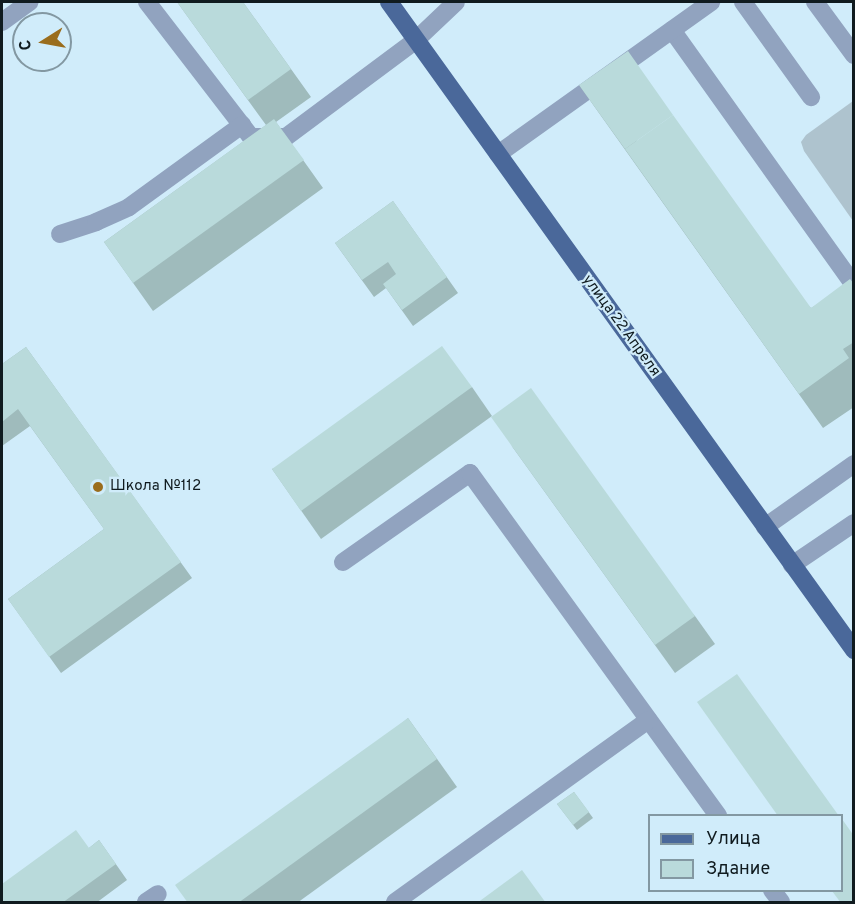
<!DOCTYPE html>
<meta charset="utf-8">
<style>
body{margin:0}
#map{position:relative;width:855px;height:904px;overflow:hidden;background:#d0ecfa;font-family:Overpass,sans-serif}
div>[style]{position:absolute}
[style*='--x']{left:calc(var(--x)*1px);top:calc(var(--y)*1px);width:calc(var(--w)*1px);rotate:calc(var(--a)*1deg)}
.green>*{inset:0;background:#aec3ce}
.minor>*{height:18px;margin:-9px;padding:0 9px;transform-origin:9px;border-radius:9px;background:#91a3bf}
.major>*{height:18px;margin:-9px;padding:0 9px;transform-origin:9px;border-radius:9px;background:#4a689a}
.wall>*{inset:0;background:#9fbbbc}
.building>*{inset:0;background:#b9dadb}
.dots>*{width:16px;height:16px;translate:-50% -50%;box-sizing:border-box;border:3px solid #d0ecfa;border-radius:50%}
span{translate:-50% -50%;white-space:nowrap;text-align:center;line-height:1.15;-webkit-text-stroke:4.5px #d0ecfa;paint-order:stroke}
.street-label{font-size:15px;color:#101b1f}
.poi-label{font-size:15px;color:#101b1f}
.left{translate:0 -50%;text-align:left}
.frame{position:absolute;inset:0;border:3px solid #101b1f;pointer-events:none}
.legend{position:absolute;left:648px;top:814px;width:195px;height:78px;box-sizing:border-box;background:#d0ecfa;border:2px solid #8398a2;margin:0;padding:8px 10px;list-style:none;font-size:18px;color:#101b1f}
.legend li{display:flex;align-items:center;gap:12px;height:30px}
.legend b{width:30px;border:2px solid #8398a2}
.north{position:absolute;left:12px;top:12px;width:60px;height:60px;box-sizing:border-box;background:#d0ecfa;border:2px solid #8398a2;border-radius:50%;rotate:259deg;font-size:16px;font-weight:700;line-height:24px;text-align:center;color:#101b1f}
.north::after{content:'';display:block;margin:auto;width:21px;height:27px;background:#9a6d1d;clip-path:polygon(50% 0,100% 100%,50% 72%,0 100%)}
</style>
<div id="map">
<div class="green">
<i style="clip-path:polygon(853px 101px,853px 221px,804px 151px,801px 142px,806px 135px)"></i>
</div>
<div class="minor">
<i style="--x:147;--y:2;--w:170;--a:52.4"></i>
<i style="--x:251;--y:137;--w:35;--a:0"></i>
<i style="--x:286;--y:137;--w:162;--a:-36.7"></i>
<i style="--x:416;--y:40;--w:55;--a:-43.5"></i>
<i style="--x:743;--y:2;--w:117;--a:54.4"></i>
<i style="--x:815;--y:2;--w:66;--a:53.7"></i>
<i style="--x:2;--y:22;--w:34;--a:-36"></i>
<i style="--x:672;--y:30;--w:313;--a:54.5"></i>
<i style="--x:498;--y:154;--w:262;--a:-35.5"></i>
<i style="--x:60;--y:234;--w:38;--a:-18"></i>
<i style="--x:96;--y:222;--w:36;--a:-24"></i>
<i style="--x:129;--y:207;--w:140;--a:-36"></i>
<i style="--x:765;--y:527;--w:109;--a:-35.3"></i>
<i style="--x:343;--y:562;--w:155;--a:-35"></i>
<i style="--x:470;--y:473;--w:423;--a:54.1"></i>
<i style="--x:792;--y:565;--w:75;--a:-34.1"></i>
<i style="--x:772;--y:890;--w:15;--a:53"></i>
<i style="--x:146;--y:902;--w:14;--a:-34"></i>
<i style="--x:395;--y:902;--w:312;--a:-35.7"></i>
</div>
<div class="major">
<i style="--x:389;--y:2;--w:798;--a:54.34"></i>
</div>
<div class="wall">
<i style="clip-path:polygon(177px 2px,243px 2px,311px 97px,276px 122px,323px 188px,153px 311px,104px 242px,266px 125px)"></i>
<i style="clip-path:polygon(579px 85px,811px 308px,854px 284px,854px 407px,823px 428px)"></i>
<i style="clip-path:polygon(393px 201px,458px 293px,413px 326px,386px 288px,374px 297px,335px 243px)"></i>
<i style="clip-path:polygon(26px 347px,192px 578px,61px 673px,8px 599px,104px 529px,30px 426px,2px 446px,2px 364px)"></i>
<i style="clip-path:polygon(472px 387px,492px 416px,321px 539px,272px 469px)"></i>
<i style="clip-path:polygon(511px 445px,695px 616px,715px 644px,675px 673px)"></i>
<i style="clip-path:polygon(408px 718px,457px 787px,297px 903px,187px 903px)"></i>
<i style="clip-path:polygon(574px 792px,593px 818px,577px 830px,557px 804px)"></i>
<i style="clip-path:polygon(99px 840px,127px 880px,96px 903px,2px 903px,89px 848px)"></i>
</div>
<div class="building">
<i style="clip-path:polygon(177px 2px,243px 2px,291px 69px,248px 100px)"></i>
<i style="clip-path:polygon(628px 51px,673px 115px,625px 149px,638px 167px,579px 85px)"></i>
<i style="clip-path:polygon(673px 115px,811px 308px,850px 279px,854px 284px,854px 342px,843px 349px,849px 358px,799px 394px,625px 149px)"></i>
<i style="clip-path:polygon(274px 119px,304px 160px,133px 283px,104px 242px)"></i>
<i style="clip-path:polygon(393px 201px,447px 277px,402px 310px,383px 284px,396px 274px,388px 262px,362px 280px,335px 243px)"></i>
<i style="clip-path:polygon(442px 346px,472px 387px,301px 511px,272px 469px)"></i>
<i style="clip-path:polygon(26px 347px,181px 562px,49px 657px,8px 599px,104px 529px,18px 409px,2px 422px,2px 364px)"></i>
<i style="clip-path:polygon(531px 388px,695px 616px,655px 645px,491px 417px)"></i>
<i style="clip-path:polygon(737px 674px,839px 816px,778px 816px,697px 702px)"></i>
<i style="clip-path:polygon(408px 718px,437px 759px,238px 903px,188px 903px,175px 885px)"></i>
<i style="clip-path:polygon(574px 792px,589px 812px,573px 825px,557px 804px)"></i>
<i style="clip-path:polygon(842px 819px,854px 836px,854px 903px,841px 903px,832px 891px,842px 891px)"></i>
<i style="clip-path:polygon(76px 830px,89px 848px,99px 840px,116px 864px,62px 903px,2px 903px,2px 884px)"></i>
<i style="clip-path:polygon(522px 870px,546px 903px,477px 903px)"></i>
</div>
<div class="dots">
<i style="left:98px;top:487px;background:#9a6d1d"></i>
</div>
<div class="street-label">
<span style="left:621px;top:326px;rotate:54deg">улица 22 Апреля</span>
</div>
<div class="poi-label">
<span class="left" style="left:110px;top:487px">Школа №112</span>
</div>
<div class="frame"></div>
<ul class="legend">
<li><b style="height:8px;background:#4a689a"></b>Улица</li>
<li><b style="height:16px;background:#b9dadb"></b>Здание</li>
</ul>
<div class="north">С</div>
</div>
